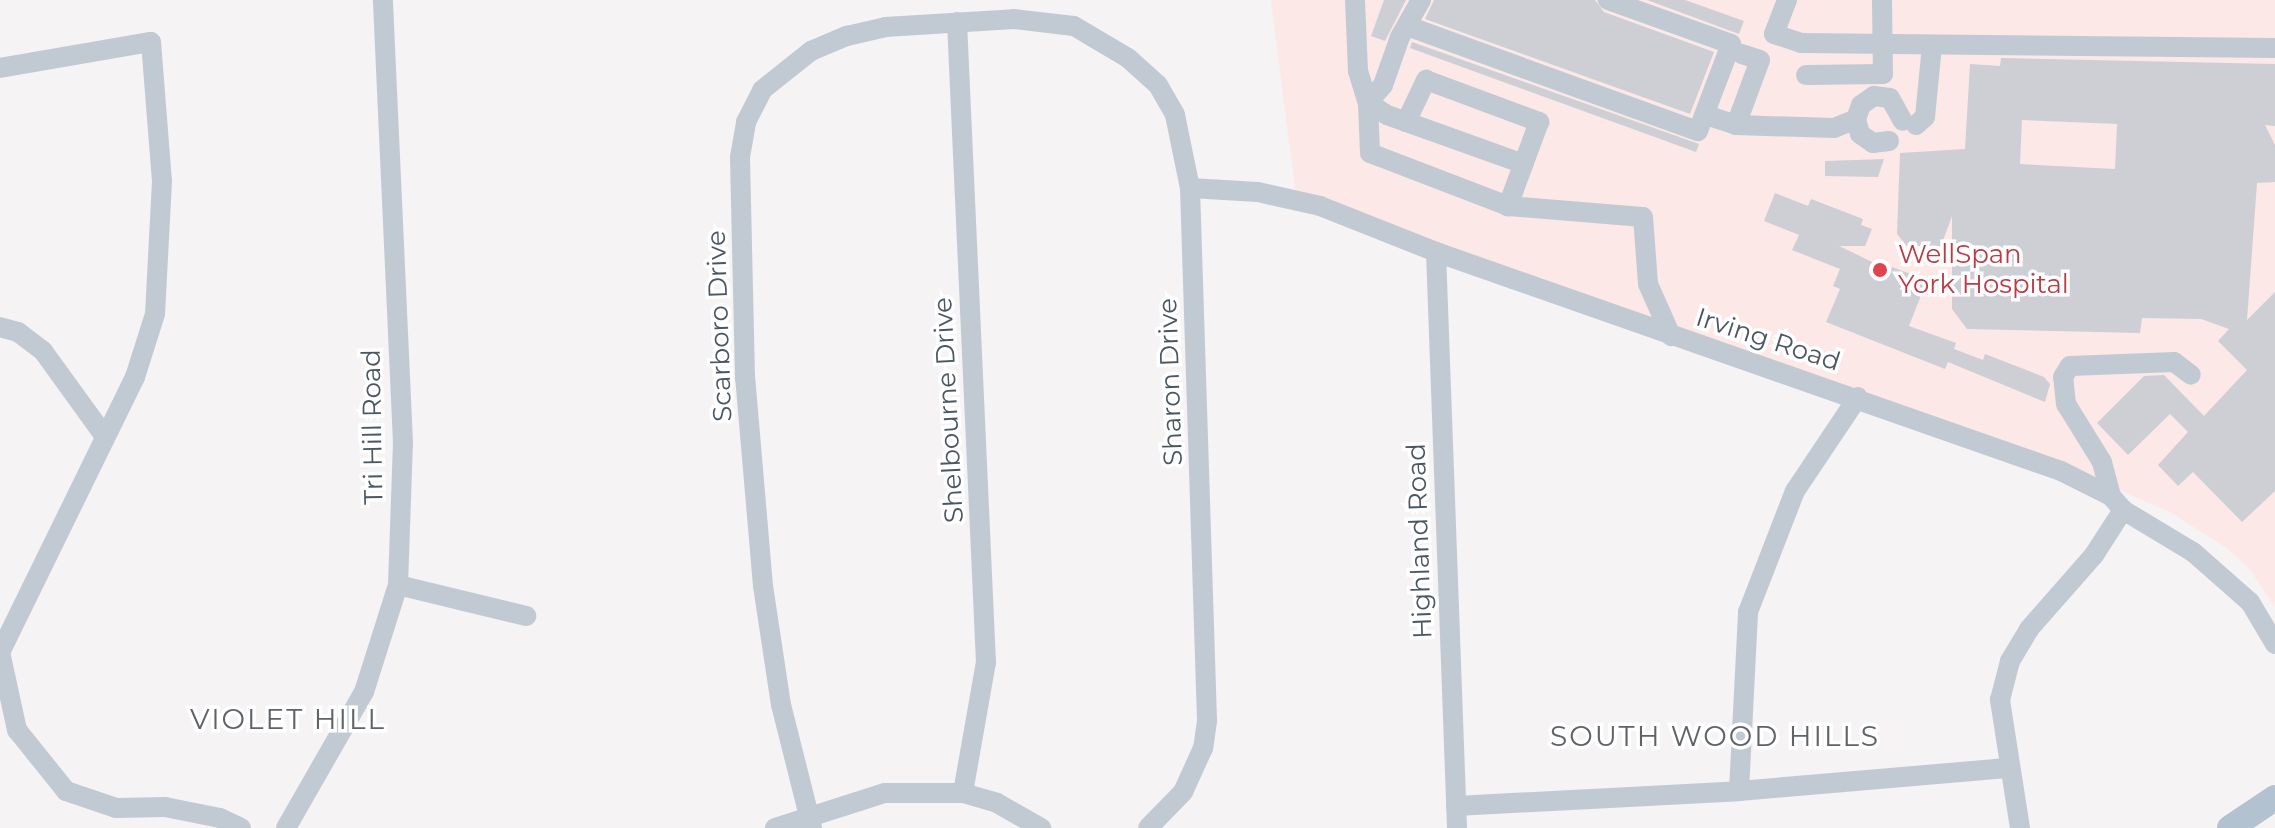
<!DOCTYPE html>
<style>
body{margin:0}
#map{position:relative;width:2275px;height:828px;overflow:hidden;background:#f5f3f3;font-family:Montserrat,sans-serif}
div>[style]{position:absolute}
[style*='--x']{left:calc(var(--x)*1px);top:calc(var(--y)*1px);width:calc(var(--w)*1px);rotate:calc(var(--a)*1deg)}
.medical>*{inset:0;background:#fce8e6}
.building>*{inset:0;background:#cdcfd5}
.minor>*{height:20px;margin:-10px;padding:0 10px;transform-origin:10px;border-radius:10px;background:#c1cad2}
.major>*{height:26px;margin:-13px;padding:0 13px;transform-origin:13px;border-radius:13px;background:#b3c2d1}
.dots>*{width:22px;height:22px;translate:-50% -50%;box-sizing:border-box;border:4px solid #fff;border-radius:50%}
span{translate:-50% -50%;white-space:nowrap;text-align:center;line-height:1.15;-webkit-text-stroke:7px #fff;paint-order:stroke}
.health-label{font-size:26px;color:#be3a42}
.left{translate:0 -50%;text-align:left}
.street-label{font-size:26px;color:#4a5661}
.neighbourhood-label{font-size:28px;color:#5f6368;letter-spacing:2px}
</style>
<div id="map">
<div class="medical">
<i style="clip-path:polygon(1271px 0,2275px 0,2275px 607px,2249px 568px,2228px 549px,2170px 512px,2063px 466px,1297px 204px)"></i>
</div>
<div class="building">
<i style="clip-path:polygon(1384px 0,1406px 0,1385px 41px,1371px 36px)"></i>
<i style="clip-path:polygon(1434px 0,1595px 0,1604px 12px,1714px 52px,1690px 114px,1425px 19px)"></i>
<i style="clip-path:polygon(1647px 0,1685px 0,1744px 21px,1739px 34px)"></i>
<i style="clip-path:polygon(1412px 42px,1699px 144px,1696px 152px,1410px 48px)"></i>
<i style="clip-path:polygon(evenodd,2001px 58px,2275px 64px,2275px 126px,2265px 125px,2275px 145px,2275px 182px,2257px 183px,2247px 320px,2275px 292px,2275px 491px,2242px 522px,2193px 472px,2178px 486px,2158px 465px,2188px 432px,2170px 414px,2128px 455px,2097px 423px,2144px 376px,2164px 375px,2204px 416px,2247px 370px,2218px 341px,2229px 329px,2201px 319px,2142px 318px,2140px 333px,1967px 329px,1952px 309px,1952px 216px,1941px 246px,1907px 246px,1897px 234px,1900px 153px,1965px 149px,1970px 64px,2000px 66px,2001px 58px,2022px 120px,2117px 124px,2115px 169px,2020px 164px,2022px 120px)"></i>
<i style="clip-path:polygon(1884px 159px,1878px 177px,1825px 176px,1825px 161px)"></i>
<i style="clip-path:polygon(1775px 193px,1808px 206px,1811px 199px,1863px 219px,1861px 225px,1872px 229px,1865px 246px,1839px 246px,1891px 271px,1892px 267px,1927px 280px,1909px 326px,1956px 343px,1954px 349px,1983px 360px,1985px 354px,2044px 377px,2050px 384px,2045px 402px,1948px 362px,1945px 369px,1826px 322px,1840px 289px,1833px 286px,1840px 269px,1792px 250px,1799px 235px,1764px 221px)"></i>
</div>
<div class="minor">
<i style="--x:1355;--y:0;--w:71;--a:87.6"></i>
<i style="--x:1358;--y:71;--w:34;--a:73"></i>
<i style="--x:1368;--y:103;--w:22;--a:32"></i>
<i style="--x:1387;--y:115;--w:145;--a:19.7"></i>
<i style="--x:1421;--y:0;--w:43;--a:119.6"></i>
<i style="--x:1400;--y:37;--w:51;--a:109.5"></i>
<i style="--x:1383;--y:85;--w:23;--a:130"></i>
<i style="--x:1368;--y:103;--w:50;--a:87.7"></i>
<i style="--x:1370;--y:153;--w:148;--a:21"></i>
<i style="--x:1787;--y:0;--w:36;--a:111"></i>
<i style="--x:1774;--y:34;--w:28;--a:18"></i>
<i style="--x:1801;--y:43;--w:474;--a:0.6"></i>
<i style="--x:957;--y:22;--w:641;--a:87.41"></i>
<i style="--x:986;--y:662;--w:133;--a:100"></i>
<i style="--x:1410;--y:27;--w:306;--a:19.9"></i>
<i style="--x:1698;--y:131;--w:93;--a:-69.2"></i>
<i style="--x:1731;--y:44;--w:131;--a:-160.3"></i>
<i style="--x:0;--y:68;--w:153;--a:-9.8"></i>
<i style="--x:151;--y:42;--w:139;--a:85.5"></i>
<i style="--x:162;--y:181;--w:133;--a:93"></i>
<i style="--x:155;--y:314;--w:66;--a:107.6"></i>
<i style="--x:135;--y:377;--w:306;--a:116.1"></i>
<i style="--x:1806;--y:75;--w:77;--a:-0.7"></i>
<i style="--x:1883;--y:74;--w:74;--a:-90.8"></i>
<i style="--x:1709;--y:116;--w:28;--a:18"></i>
<i style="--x:1736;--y:125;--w:98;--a:1.8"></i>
<i style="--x:1834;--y:128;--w:24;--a:-22"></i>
<i style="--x:1406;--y:122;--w:47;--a:-64.5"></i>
<i style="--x:1426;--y:80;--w:121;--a:20.4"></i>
<i style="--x:1539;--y:122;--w:90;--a:110.3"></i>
<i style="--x:1508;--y:206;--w:135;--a:4.7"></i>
<i style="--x:1643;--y:217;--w:67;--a:85.7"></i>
<i style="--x:1648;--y:284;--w:57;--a:66.1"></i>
<i style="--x:1736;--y:125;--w:69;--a:-69.7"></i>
<i style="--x:1760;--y:60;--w:20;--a:-162"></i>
<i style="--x:1916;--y:125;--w:12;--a:-42"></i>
<i style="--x:1925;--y:117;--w:72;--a:-84.4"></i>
<i style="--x:1889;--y:141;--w:16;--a:173"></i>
<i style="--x:1873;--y:143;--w:16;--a:-145"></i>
<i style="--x:1860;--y:134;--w:16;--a:-105"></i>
<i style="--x:1856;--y:119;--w:15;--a:-70"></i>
<i style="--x:1861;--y:105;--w:16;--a:-35"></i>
<i style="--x:1874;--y:96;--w:16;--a:7"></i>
<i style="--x:1890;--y:98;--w:26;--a:61"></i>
<i style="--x:1190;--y:188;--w:68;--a:3.4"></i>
<i style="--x:1258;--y:192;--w:64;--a:12.7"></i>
<i style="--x:1320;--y:206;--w:125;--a:21.6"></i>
<i style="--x:1436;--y:252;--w:662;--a:19.31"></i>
<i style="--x:2061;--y:471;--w:56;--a:26.6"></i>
<i style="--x:2111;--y:496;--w:18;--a:49"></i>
<i style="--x:2123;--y:510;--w:82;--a:31"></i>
<i style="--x:2193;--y:552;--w:76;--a:41.3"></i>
<i style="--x:2250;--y:602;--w:49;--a:59.2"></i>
<i style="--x:1436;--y:252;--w:576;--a:87.91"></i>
<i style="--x:0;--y:327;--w:19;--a:16"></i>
<i style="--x:18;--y:332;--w:31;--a:37"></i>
<i style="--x:43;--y:351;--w:102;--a:54.1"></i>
<i style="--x:2111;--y:496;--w:35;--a:-105"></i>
<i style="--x:2102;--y:462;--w:68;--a:-121.8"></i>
<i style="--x:2066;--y:404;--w:27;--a:-96"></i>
<i style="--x:2063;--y:377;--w:13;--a:-58"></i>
<i style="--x:2070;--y:366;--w:104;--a:-2.2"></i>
<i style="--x:2174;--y:362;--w:21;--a:37"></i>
<i style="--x:398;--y:585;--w:132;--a:13.6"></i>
<i style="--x:0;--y:652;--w:80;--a:77.7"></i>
<i style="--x:17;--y:730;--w:78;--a:51.2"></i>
<i style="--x:66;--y:791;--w:53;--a:18.8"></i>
<i style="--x:116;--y:808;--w:49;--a:-1.2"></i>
<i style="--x:165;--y:807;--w:56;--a:11.3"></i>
<i style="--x:220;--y:818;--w:23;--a:25"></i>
<i style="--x:1739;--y:791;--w:179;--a:-87.1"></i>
<i style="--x:1748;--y:612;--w:130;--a:-68.8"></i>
<i style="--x:1795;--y:491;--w:113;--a:-56.2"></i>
<i style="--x:1456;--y:806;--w:283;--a:-3"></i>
<i style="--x:1739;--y:791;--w:269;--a:-4.9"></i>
<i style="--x:286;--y:828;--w:157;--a:-60.2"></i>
<i style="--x:364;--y:692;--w:112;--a:-72.4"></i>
<i style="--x:398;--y:585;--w:142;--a:-88"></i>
<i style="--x:403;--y:443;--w:443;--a:-92.6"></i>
<i style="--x:775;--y:828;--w:115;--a:-17.7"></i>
<i style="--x:885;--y:793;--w:78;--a:0"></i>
<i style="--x:963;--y:793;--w:35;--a:16"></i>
<i style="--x:997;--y:803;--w:51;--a:29.6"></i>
<i style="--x:812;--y:828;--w:127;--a:-104.1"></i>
<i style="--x:781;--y:705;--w:120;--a:-98.6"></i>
<i style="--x:763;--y:586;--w:209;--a:-94.9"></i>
<i style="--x:745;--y:378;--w:221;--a:-91.3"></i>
<i style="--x:740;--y:157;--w:36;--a:-80"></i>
<i style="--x:746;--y:122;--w:36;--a:-63"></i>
<i style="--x:762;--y:90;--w:63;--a:-38.5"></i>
<i style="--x:811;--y:51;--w:39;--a:-23"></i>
<i style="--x:847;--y:36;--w:39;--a:-13"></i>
<i style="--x:885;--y:27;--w:129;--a:-3.5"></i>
<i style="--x:1014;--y:19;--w:60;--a:6.7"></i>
<i style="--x:1074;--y:26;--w:63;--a:30.7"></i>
<i style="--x:1128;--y:58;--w:40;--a:42"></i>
<i style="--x:1158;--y:85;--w:34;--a:60"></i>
<i style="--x:1175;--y:115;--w:75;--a:78.4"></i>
<i style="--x:1190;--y:188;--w:533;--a:88.17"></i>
<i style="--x:1207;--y:721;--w:27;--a:98"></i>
<i style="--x:1203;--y:748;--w:48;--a:114.4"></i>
<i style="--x:1183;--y:792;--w:50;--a:134.2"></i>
<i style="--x:2020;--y:828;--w:130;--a:-98.9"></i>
<i style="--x:2000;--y:700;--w:40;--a:-75.6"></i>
<i style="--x:2010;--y:661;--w:37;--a:-59"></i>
<i style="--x:2029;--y:629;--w:98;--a:-48.7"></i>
<i style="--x:2094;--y:555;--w:54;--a:-57.2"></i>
</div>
<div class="major">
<i style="--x:2230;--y:828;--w:54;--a:-33.7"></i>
</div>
<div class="dots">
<i style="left:1880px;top:270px;background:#e0444e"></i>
</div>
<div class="health-label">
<span class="left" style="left:1898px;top:270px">WellSpan<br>York Hospital</span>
</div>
<div class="street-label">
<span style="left:720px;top:326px;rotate:-92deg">Scarboro Drive</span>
<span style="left:1768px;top:340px;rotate:18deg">Irving Road</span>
<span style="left:1171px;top:382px;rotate:-92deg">Sharon Drive</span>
<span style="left:949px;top:410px;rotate:-93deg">Shelbourne Drive</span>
<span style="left:373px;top:427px;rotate:-91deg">Tri Hill Road</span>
<span style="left:1420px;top:541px;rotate:-92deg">Highland Road</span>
</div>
<div class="neighbourhood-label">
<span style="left:288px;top:719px">VIOLET HILL</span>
<span style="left:1715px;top:736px">SOUTH WOOD HILLS</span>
</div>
</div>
